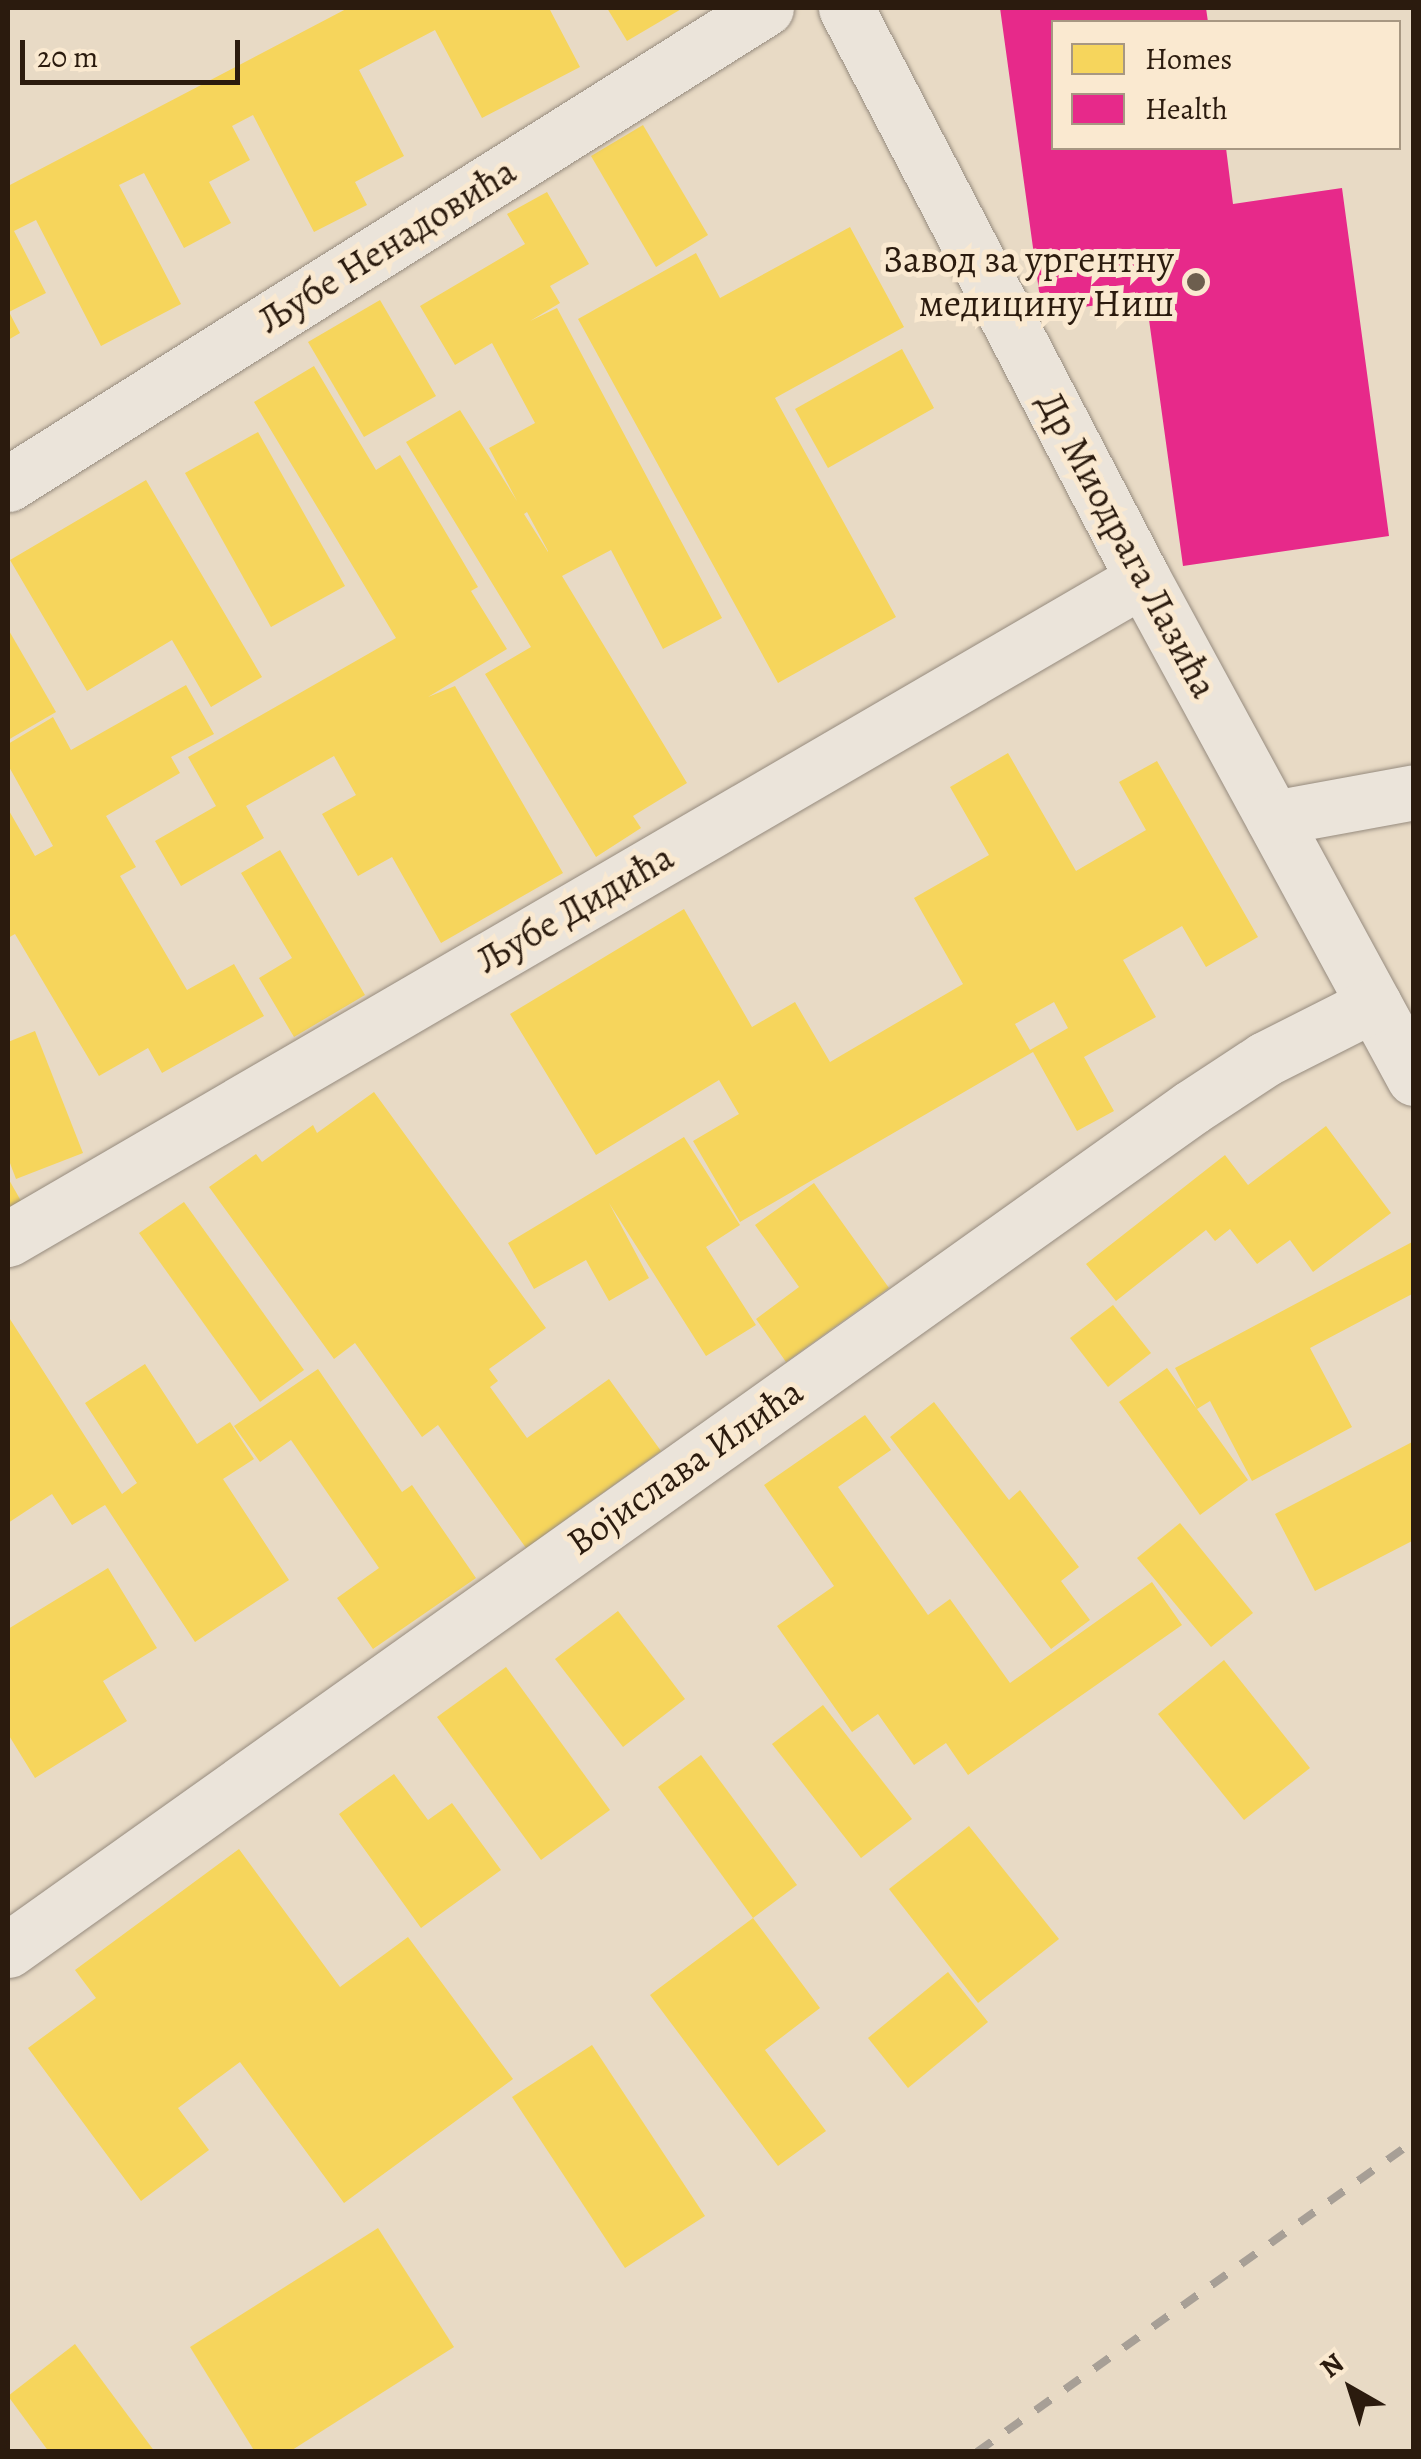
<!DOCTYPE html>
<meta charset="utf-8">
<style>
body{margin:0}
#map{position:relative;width:1421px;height:2459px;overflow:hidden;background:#e8dac5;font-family:Alegreya,serif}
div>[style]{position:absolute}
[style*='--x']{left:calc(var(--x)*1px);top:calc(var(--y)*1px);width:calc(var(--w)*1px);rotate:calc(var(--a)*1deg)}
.homes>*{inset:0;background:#f6d55c}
.health>*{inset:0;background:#e7298a}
.roads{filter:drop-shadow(0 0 2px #968b7e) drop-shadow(0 0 2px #968b7e)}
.minor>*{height:55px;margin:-27.5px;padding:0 27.5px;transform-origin:27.5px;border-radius:27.5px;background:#ebe4da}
.rail>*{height:8px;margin-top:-4px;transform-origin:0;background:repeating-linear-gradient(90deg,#a79f96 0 18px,transparent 0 36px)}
.dots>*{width:28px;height:28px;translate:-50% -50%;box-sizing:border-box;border:5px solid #fae9d0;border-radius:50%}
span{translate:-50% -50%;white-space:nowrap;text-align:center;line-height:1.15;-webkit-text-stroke:10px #fae9d0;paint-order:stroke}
.street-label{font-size:38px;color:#2b1b0e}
.poi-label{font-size:38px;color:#2b1b0e}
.right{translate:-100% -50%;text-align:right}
.frame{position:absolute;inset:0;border:10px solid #2b1b0e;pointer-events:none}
.legend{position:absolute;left:1051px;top:20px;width:350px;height:130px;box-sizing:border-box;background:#fae9d0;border:2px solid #a79782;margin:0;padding:12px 18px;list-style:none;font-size:30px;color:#2b1b0e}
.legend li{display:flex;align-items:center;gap:20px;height:50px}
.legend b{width:50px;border:2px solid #a79782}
.north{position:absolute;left:1301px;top:2339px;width:100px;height:100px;-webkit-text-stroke:8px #fae9d0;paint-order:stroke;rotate:321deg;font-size:28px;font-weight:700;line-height:40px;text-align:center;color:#2b1b0e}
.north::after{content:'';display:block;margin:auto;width:35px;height:45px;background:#2b1b0e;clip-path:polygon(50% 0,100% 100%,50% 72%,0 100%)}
.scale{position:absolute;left:20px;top:40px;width:220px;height:45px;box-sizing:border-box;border:5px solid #2b1b0e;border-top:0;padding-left:12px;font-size:30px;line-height:35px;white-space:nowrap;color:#2b1b0e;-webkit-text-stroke:8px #fae9d0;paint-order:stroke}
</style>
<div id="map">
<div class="homes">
<i style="clip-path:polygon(348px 8px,549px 8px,580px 67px,482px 118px,435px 30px,359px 70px,404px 156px,355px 182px,367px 205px,314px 232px,253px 115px,232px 126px,250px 160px,209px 182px,231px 223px,184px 248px,144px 173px,119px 185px,181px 304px,101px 346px,36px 220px,14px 231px,46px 293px,9px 312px,20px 333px,8px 340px,8px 186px)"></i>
<i style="clip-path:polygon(607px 8px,683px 8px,627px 41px)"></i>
<i style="clip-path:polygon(643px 125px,708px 235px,656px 267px,591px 156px)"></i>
<i style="clip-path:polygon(evenodd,547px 192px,589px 264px,550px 286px,560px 303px,530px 321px,557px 308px,722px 618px,663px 649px,611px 550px,562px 576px,687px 783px,633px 816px,641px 828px,596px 857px,485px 674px,531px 647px,406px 442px,460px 410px,517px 501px,489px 448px,535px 423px,492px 343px,455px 365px,420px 306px,525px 244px,507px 214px,547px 192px,527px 512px,548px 551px,548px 552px,524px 514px,527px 512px)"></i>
<i style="clip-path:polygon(850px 227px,904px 327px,775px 398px,896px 617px,778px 683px,578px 319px,696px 253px,720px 298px)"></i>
<i style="clip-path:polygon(380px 300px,436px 396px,364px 437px,308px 342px)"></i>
<i style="clip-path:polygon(902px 349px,934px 408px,828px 468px,795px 409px)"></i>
<i style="clip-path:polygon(314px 366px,376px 470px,400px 455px,478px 587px,471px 591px,507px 649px,428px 697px,455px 686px,563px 873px,441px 943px,392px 857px,358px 876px,322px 814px,356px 795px,334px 756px,246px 806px,264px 838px,181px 886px,155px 841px,216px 806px,188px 757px,396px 638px,254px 402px)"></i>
<i style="clip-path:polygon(258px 432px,345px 586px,271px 627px,185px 473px)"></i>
<i style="clip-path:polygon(146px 480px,262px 677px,211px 707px,172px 640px,87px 691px,10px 560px)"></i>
<i style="clip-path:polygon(8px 629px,56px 712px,8px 740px)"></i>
<i style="clip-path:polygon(186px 685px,214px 734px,171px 757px,180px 773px,106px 816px,136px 867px,120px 876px,187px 990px,234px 964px,264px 1016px,162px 1073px,148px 1048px,99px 1076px,15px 934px,8px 938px,8px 809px,35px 856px,53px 846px,8px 765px,8px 744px,53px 717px,71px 750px)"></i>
<i style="clip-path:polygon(evenodd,1008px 753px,1076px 871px,1146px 830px,1119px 782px,1157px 761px,1258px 937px,1206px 967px,1182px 926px,1123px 960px,1156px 1017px,1084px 1057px,1114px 1111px,1077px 1131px,1033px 1052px,740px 1222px,693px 1141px,739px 1114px,719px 1080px,596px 1155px,510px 1014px,684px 909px,752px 1027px,795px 1002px,830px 1062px,963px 984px,914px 898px,989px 855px,950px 787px,1008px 753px,1054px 1002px,1068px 1028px,1030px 1050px,1015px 1024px,1054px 1002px)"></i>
<i style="clip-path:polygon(280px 850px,365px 995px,294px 1037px,259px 978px,292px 958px,241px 873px)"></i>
<i style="clip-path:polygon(35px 1031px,83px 1153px,16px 1179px,8px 1158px,8px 1042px)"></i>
<i style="clip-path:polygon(374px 1092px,546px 1328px,489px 1369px,498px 1381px,490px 1387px,527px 1438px,609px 1379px,661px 1451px,526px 1548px,438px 1425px,422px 1437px,355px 1343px,334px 1359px,209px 1187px,256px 1154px,262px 1162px,313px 1125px,317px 1133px)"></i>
<i style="clip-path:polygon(1326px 1126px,1391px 1213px,1313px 1272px,1290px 1240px,1257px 1264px,1230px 1229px,1215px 1241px,1206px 1230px,1116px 1301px,1086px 1264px,1225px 1155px,1248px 1185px)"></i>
<i style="clip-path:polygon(684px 1137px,740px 1225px,706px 1247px,756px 1325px,706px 1356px,609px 1203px,649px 1278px,609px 1301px,586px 1260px,534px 1289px,508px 1243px)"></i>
<i style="clip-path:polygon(8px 1178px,21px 1201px,8px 1209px)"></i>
<i style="clip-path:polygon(814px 1183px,889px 1288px,786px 1362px,756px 1319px,799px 1287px,755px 1225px)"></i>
<i style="clip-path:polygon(184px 1202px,304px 1370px,260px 1402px,139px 1233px)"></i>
<i style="clip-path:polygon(1414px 1241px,1414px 1293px,1310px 1348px,1352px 1427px,1252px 1481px,1210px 1401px,1197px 1409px,1248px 1480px,1200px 1515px,1119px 1402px,1167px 1368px,1197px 1409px,1175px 1368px)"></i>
<i style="clip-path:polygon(1113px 1305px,1151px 1353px,1108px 1387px,1070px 1338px)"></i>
<i style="clip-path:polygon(8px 1316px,122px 1494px,137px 1483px,85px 1403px,145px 1364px,197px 1444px,230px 1422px,254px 1459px,223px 1479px,289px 1580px,195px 1642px,105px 1505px,72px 1525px,52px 1494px,8px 1523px)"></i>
<i style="clip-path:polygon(318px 1369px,402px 1492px,412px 1485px,476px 1578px,373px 1649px,337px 1598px,379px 1568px,291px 1440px,260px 1462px,234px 1426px)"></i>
<i style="clip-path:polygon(934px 1402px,1009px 1500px,1020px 1490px,1079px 1567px,1061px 1581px,1090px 1620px,1051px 1649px,890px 1437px)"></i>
<i style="clip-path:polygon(865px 1415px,891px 1450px,838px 1487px,928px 1615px,950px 1599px,1010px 1683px,1152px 1582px,1182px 1625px,968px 1775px,946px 1743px,914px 1765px,878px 1714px,852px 1732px,777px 1626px,834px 1586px,764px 1485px)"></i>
<i style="clip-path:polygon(1414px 1441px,1414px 1540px,1315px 1591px,1275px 1514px)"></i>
<i style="clip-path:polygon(1180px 1523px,1253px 1613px,1211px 1647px,1137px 1558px)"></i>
<i style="clip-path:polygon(108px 1568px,157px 1648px,103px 1681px,127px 1721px,35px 1778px,8px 1734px,8px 1629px)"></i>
<i style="clip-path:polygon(618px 1611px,685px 1699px,623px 1747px,555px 1659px)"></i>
<i style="clip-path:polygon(1224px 1660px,1310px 1768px,1244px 1820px,1158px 1714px)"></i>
<i style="clip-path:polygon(506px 1667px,610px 1810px,541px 1860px,437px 1717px)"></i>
<i style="clip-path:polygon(823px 1705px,912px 1819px,861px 1858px,772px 1744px)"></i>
<i style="clip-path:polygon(701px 1755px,797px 1885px,753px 1918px,658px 1787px)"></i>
<i style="clip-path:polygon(394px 1774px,428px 1820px,452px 1803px,501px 1870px,421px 1928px,339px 1814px)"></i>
<i style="clip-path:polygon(969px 1826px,1059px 1939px,978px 2003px,889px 1889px)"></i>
<i style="clip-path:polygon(239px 1849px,340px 1987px,408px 1937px,513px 2079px,344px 2203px,240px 2062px,178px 2108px,209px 2150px,141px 2201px,28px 2048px,96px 1998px,75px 1970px)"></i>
<i style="clip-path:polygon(753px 1918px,820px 2008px,765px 2050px,826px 2131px,778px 2166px,650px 1995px)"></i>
<i style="clip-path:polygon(948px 1972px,988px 2022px,908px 2088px,868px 2038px)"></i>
<i style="clip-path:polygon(592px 2045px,705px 2216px,625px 2268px,512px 2097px)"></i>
<i style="clip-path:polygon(378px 2228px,454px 2347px,289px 2452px,255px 2452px,190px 2347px)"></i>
<i style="clip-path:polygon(75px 2344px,155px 2452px,49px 2452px,8px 2396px)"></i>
</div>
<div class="health">
<i style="clip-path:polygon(1000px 8px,1206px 8px,1208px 22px,1054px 22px,1054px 148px,1226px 148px,1233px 204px,1342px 188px,1389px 536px,1183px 566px,1146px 298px,1042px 313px)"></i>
</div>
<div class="roads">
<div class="minor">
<i style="--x:846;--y:8;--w:644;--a:62.52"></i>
<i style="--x:1143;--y:579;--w:568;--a:61.49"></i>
<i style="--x:8;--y:484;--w:895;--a:-32.13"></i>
<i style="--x:1273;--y:818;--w:143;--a:-10.4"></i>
<i style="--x:8;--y:1239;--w:1313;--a:-30.18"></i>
<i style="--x:8;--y:1950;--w:1453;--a:-35.45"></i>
<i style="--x:1192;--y:1107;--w:87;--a:-33.3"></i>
<i style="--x:1265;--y:1059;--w:122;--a:-26.8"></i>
</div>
</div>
<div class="rail">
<i style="--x:977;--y:2452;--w:536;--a:-35.44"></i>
</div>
<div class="dots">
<i style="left:1196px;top:282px;background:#6d5e4e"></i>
</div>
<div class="street-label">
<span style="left:387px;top:246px;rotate:-32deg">Љубе Ненадовића</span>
<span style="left:1127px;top:545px;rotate:62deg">Др Миодрага Лазића</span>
<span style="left:575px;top:909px;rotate:-30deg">Љубе Дидића</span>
<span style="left:685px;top:1467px;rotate:-35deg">Војислава Илића</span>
</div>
<div class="poi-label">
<span class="right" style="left:1174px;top:282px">Завод за ургентну<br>медицину Ниш</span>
</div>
<div class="frame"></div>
<ul class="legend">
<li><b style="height:28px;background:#f6d55c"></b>Homes</li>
<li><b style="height:28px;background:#e7298a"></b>Health</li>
</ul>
<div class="north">N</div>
<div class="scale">20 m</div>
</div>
